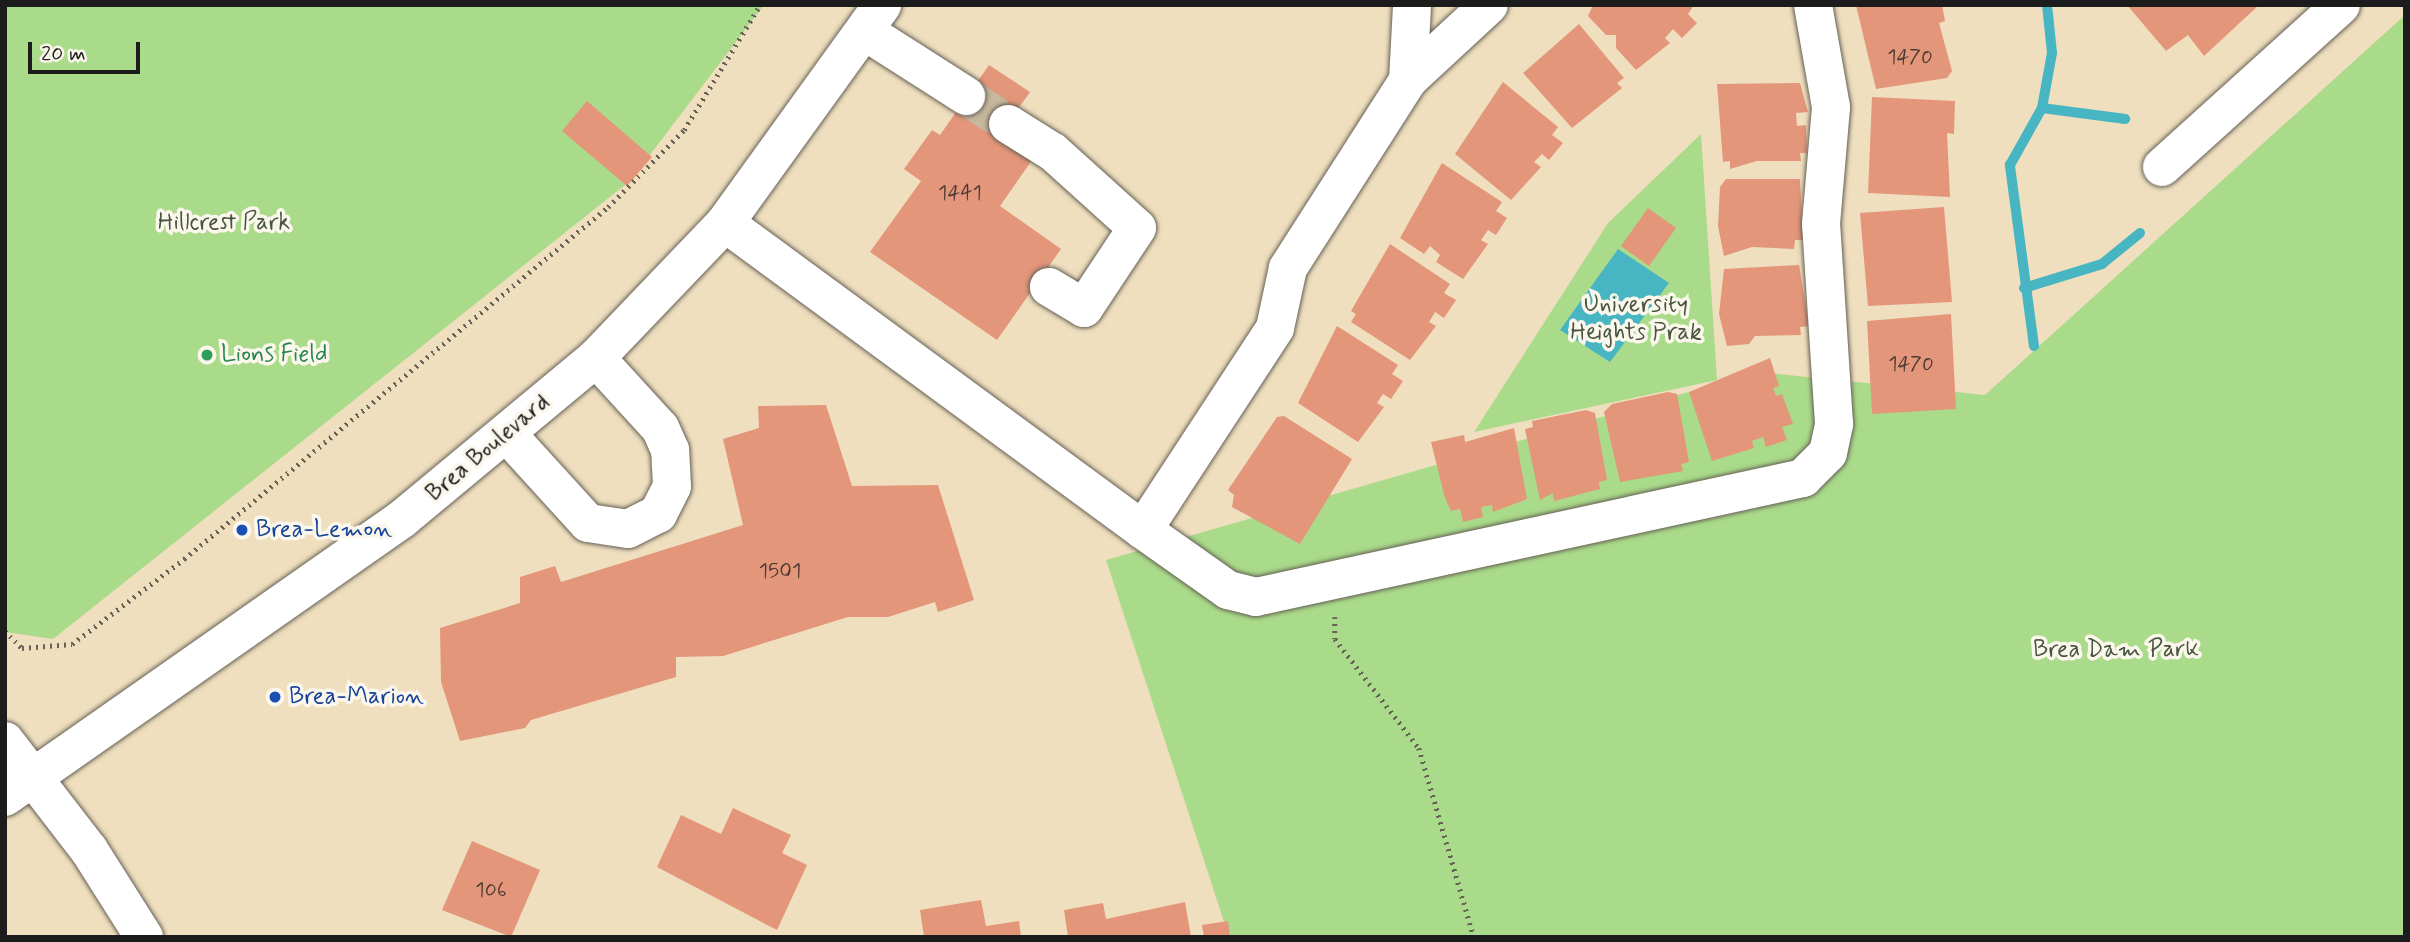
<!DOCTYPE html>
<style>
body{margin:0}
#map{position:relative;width:2410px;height:942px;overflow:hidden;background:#efdfbf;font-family:Mynerve,sans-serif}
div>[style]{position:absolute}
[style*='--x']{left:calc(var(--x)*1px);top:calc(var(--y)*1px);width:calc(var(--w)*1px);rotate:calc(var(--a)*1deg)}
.green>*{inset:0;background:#aadb8a}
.water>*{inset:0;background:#48b5c3}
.stream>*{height:10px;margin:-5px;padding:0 5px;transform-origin:5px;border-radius:5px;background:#48b5c3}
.building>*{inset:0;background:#e3967a}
.minor-tunnel>*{height:38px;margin-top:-19px;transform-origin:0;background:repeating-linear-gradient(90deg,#c5b89e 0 38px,transparent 0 57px)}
.path>*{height:4.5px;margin-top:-2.25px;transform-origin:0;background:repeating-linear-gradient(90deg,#666055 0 2px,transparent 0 7px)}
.roads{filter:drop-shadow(0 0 2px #666055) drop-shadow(0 0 2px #666055)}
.minor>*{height:38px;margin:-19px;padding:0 19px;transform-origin:19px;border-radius:19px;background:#fff}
.major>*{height:38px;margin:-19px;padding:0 19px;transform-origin:19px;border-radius:19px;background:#fff}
.dots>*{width:19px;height:19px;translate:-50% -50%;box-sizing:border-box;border:4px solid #fbf7ec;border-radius:50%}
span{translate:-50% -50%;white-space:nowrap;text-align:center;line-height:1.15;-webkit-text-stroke:7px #fbf7ec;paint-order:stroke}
.number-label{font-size:21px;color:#4e3a34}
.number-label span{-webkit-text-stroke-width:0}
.park-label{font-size:24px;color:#47553d}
.leisure-label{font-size:24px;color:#27864d}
.left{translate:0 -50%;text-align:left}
.street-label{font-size:24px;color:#1c1c1c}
.transit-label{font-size:24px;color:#164399}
.frame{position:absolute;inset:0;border:7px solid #1c1c1c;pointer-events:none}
.scale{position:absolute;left:28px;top:42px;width:112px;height:32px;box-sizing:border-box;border:4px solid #1c1c1c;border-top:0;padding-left:9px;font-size:21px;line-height:24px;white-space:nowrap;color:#1c1c1c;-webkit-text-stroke:5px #fbf7ec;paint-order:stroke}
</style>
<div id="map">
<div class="green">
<i style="clip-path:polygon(5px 5px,764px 5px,630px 181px,53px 639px,5px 632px)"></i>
<i style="clip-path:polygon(2405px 15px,2405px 937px,1229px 937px,1106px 560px,1758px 372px,1985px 395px)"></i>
<i style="clip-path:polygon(1701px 134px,1717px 380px,1474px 432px,1608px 223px)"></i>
</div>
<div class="water">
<i style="clip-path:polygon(1618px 249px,1669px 283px,1610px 362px,1560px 330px)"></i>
</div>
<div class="stream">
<i style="--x:2042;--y:108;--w:84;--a:7.5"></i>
<i style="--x:2024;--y:288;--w:82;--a:-17.1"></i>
<i style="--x:2102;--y:264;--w:49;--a:-39.2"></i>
<i style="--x:2034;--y:346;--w:183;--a:-97.6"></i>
<i style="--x:2010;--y:165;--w:65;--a:-60.7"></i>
<i style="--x:2042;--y:108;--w:56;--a:-79.7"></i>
<i style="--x:2052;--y:53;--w:48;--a:-95.9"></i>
</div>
<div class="building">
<i style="clip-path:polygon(1593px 5px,1694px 5px,1688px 14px,1697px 23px,1682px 38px,1673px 29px,1665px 38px,1670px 43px,1636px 70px,1616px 48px,1616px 35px,1606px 35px,1588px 16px)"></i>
<i style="clip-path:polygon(1856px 5px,1942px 5px,1945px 21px,1939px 23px,1952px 71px,1947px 78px,1876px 89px)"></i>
<i style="clip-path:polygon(2127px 5px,2259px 5px,2204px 56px,2188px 35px,2166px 51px)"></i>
<i style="clip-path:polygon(1579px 24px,1624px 78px,1617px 83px,1622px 88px,1572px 128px,1523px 73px)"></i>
<i style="clip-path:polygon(989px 65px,1030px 92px,1003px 130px,1037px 153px,1000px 206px,1061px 249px,997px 340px,870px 252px,921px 181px,904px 169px,932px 130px,940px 135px)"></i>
<i style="clip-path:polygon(1503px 82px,1558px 127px,1552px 135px,1563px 143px,1549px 160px,1542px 154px,1534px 162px,1541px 167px,1511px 200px,1455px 154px)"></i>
<i style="clip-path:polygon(1800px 83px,1808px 112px,1796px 113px,1797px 126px,1806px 125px,1807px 153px,1800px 153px,1801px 161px,1757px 161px,1730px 169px,1730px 161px,1723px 162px,1717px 84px)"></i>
<i style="clip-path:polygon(1872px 97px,1955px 101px,1954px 134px,1947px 133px,1950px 197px,1868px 193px)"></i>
<i style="clip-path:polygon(587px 101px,652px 157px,627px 186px,562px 131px)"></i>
<i style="clip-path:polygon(1442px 163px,1502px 202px,1496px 211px,1507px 218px,1496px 235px,1488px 230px,1481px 240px,1488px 244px,1463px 279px,1436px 262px,1440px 255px,1430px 246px,1424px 254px,1400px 238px)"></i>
<i style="clip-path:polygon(1726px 179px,1800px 179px,1803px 240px,1795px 240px,1794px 249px,1752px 247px,1724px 256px,1718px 226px,1720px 187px)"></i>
<i style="clip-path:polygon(1944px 207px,1952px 302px,1868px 306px,1860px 213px)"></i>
<i style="clip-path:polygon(1648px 208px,1676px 228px,1649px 266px,1621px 246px)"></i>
<i style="clip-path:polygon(1390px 244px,1450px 284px,1444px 293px,1456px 300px,1444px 318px,1435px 312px,1429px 322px,1436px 326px,1410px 360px,1351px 322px,1356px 314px,1351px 311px)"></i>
<i style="clip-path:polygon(1799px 265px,1809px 326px,1800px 327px,1801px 335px,1755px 336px,1749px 344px,1727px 346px,1719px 314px,1724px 269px)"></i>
<i style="clip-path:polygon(1951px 314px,1956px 409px,1872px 414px,1867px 321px)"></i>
<i style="clip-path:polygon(1337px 326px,1398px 365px,1392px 374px,1403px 381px,1391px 399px,1383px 394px,1377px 403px,1384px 407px,1358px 442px,1298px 403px)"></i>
<i style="clip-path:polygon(1770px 358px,1779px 386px,1773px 388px,1776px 396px,1782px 394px,1793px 424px,1782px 427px,1787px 440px,1766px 447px,1763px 437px,1752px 441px,1754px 448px,1712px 461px,1689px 392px)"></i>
<i style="clip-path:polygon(1668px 392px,1677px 394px,1689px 462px,1681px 464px,1683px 471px,1620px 482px,1604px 412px,1612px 404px)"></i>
<i style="clip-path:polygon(826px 405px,852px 486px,938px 485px,974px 600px,938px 612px,935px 602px,888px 617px,848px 617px,723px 656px,676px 657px,676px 677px,531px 720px,525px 728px,460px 741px,441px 682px,440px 628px,520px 603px,520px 577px,555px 566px,561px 582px,743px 525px,723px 439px,759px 428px,758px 406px)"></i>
<i style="clip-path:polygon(1586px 410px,1595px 413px,1607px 480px,1599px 482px,1600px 489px,1554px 501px,1553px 493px,1540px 500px,1525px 429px,1533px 427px,1532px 421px)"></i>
<i style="clip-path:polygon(1284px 416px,1352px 459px,1300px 544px,1232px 507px,1234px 495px,1228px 490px,1277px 417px)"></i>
<i style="clip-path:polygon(1514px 428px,1527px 499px,1493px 512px,1492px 505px,1481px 507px,1483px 517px,1463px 522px,1460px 509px,1451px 511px,1445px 498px,1431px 442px,1464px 435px,1465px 442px)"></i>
<i style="clip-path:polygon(733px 808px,791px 835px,782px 853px,807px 865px,777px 930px,657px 867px,681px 815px,721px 834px)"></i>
<i style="clip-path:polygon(472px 841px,540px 870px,511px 937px,442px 910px)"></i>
<i style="clip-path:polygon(981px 900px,986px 926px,1019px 921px,1021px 937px,924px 937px,920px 910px)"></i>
<i style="clip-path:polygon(1185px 902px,1191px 937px,1068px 937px,1064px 910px,1103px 903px,1106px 919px)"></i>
<i style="clip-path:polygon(1228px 921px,1230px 937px,1204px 937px,1202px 925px)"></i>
</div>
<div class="minor-tunnel">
<i style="--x:966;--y:96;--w:50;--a:33.7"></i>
</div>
<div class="path">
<i style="--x:1335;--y:617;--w:22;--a:90"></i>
<i style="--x:1335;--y:639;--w:138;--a:52.4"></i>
<i style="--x:1419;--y:748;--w:197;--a:73.8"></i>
<i style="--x:5;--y:631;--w:24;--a:45"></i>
<i style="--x:22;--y:648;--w:50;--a:-4.6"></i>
<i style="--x:72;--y:644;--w:141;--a:-37.2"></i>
<i style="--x:184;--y:559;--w:551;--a:-39.7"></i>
<i style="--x:608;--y:207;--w:108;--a:-45.4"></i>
<i style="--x:684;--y:130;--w:146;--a:-58.7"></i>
</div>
<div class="roads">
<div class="minor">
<i style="--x:866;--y:32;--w:119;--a:32.6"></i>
<i style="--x:1408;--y:80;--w:75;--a:-86.9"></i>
<i style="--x:1008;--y:124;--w:53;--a:31.9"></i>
<i style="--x:1053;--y:152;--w:113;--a:42.1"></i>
<i style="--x:1137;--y:228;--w:96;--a:123.5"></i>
<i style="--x:1084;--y:308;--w:41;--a:-149"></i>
<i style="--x:2162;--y:167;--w:241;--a:-42.1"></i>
<i style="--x:725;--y:223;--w:519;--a:36.3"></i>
<i style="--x:1143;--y:530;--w:104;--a:35.2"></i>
<i style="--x:1228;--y:590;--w:29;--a:14"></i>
<i style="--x:1256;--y:597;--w:560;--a:-12.27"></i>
<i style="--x:1803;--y:478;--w:35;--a:-45"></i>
<i style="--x:1828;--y:453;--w:30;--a:-78"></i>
<i style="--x:1834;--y:424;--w:200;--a:-93.7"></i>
<i style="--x:1821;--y:224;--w:117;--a:-85.1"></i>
<i style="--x:1831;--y:107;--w:104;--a:-100"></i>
<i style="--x:507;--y:434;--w:120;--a:47.7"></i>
<i style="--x:588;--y:523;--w:40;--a:8.5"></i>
<i style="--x:628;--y:529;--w:34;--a:-27"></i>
<i style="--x:658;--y:514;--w:31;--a:-63"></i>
<i style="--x:672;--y:486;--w:36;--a:-93"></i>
<i style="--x:670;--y:450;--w:24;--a:-114"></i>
<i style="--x:660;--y:428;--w:95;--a:-132.4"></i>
<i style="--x:1143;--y:530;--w:241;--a:-56.8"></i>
<i style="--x:1275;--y:328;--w:61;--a:-77.8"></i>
<i style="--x:1288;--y:268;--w:223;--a:-57.4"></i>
<i style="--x:1408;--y:80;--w:110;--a:-42.8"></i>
<i style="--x:5;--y:741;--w:138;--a:52.4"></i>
<i style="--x:89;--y:850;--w:103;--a:57.7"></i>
</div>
<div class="major">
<i style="--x:5;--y:797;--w:485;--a:-35"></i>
<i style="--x:402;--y:519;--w:252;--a:-39.7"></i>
<i style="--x:596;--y:358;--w:187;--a:-46.3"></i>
<i style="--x:725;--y:223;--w:269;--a:-54.2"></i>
</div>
</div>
<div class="dots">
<i style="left:207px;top:355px;background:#2e9e5b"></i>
<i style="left:242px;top:530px;background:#1a4fb4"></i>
<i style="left:275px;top:697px;background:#1a4fb4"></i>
</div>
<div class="number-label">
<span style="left:1910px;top:57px">1470</span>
<span style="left:960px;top:193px">1441</span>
<span style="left:1911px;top:364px">1470</span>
<span style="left:780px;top:571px">1501</span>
<span style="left:491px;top:890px">106</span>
</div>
<div class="park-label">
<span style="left:224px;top:223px">Hillcrest Park</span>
<span style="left:1636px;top:319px">University<br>Heights Prak</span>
<span style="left:2116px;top:650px">Brea Dam Park</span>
</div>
<div class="leisure-label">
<span class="left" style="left:221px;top:355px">Lions Field</span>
</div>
<div class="street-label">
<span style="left:488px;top:448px;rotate:-40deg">Brea Boulevard</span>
</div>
<div class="transit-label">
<span class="left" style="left:256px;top:530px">Brea-Lemon</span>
<span class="left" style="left:289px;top:697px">Brea-Marion</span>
</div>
<div class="frame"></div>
<div class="scale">20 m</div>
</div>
